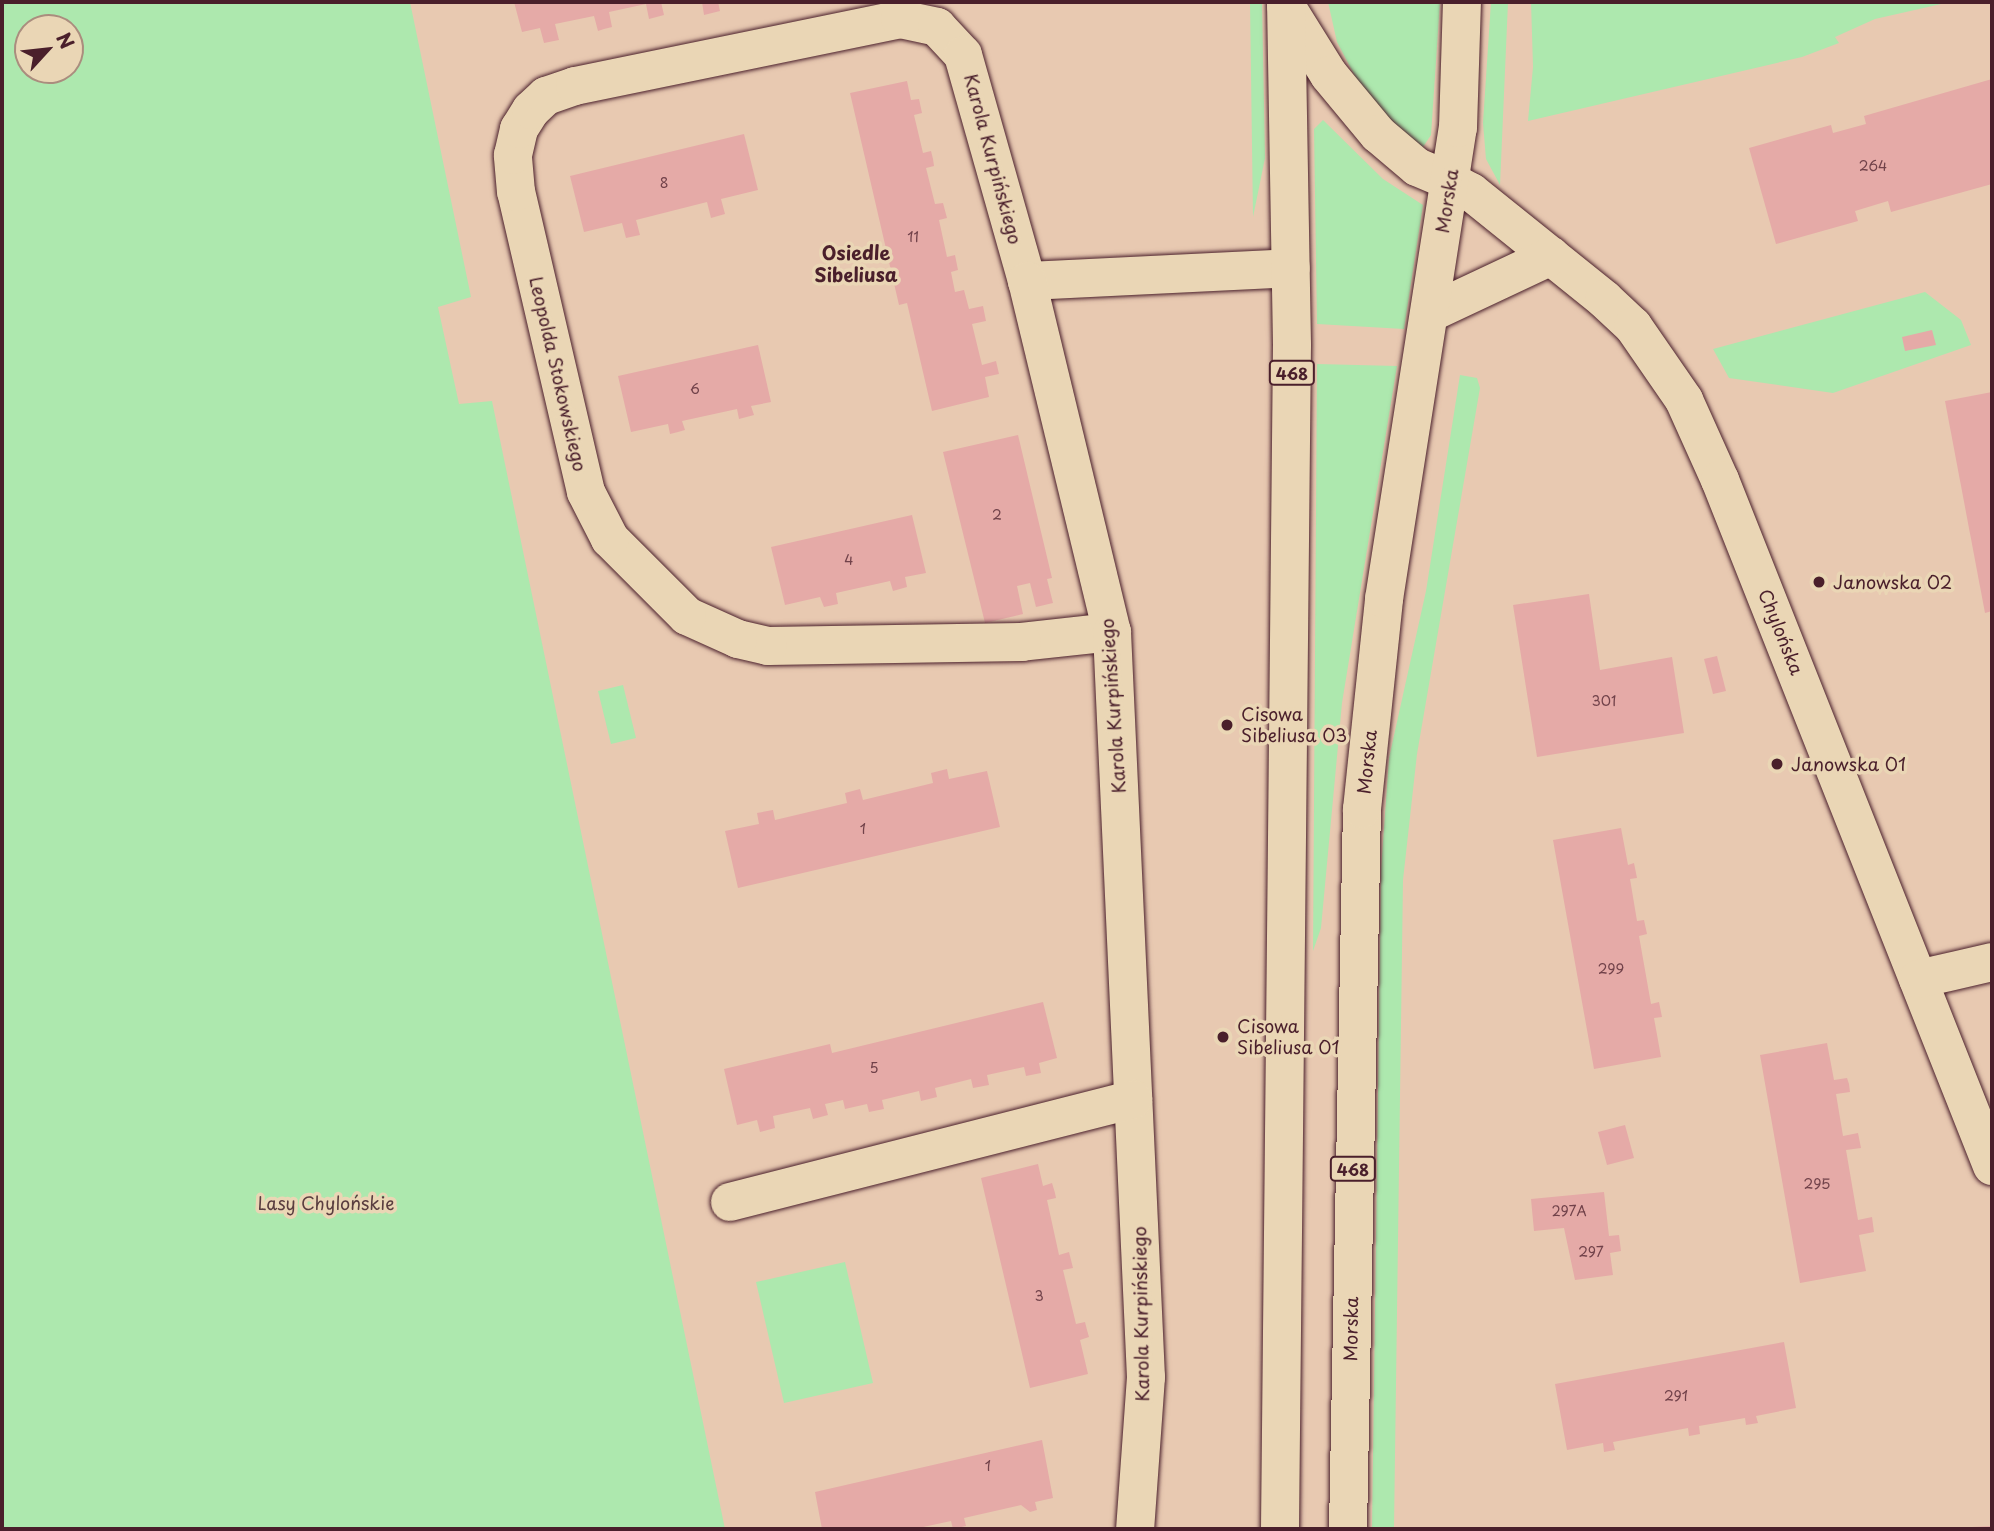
<!DOCTYPE html>
<meta charset="utf-8">
<style>
body{margin:0}
#map{position:relative;width:1994px;height:1531px;overflow:hidden;background:#e8c9b1;font-family:"Playpen Sans",sans-serif}
div>[style]{position:absolute}
[style*='--x']{left:calc(var(--x)*1px);top:calc(var(--y)*1px);width:calc(var(--w)*1px);rotate:calc(var(--a)*1deg)}
.green>*{inset:0;background:#ade8ae}
.building>*{inset:0;background:#e5aaa7}
.roads{filter:drop-shadow(0 0 2px #4a1f2b) drop-shadow(0 0 2px #4a1f2b)}
.street>*{height:38px;margin:-19px;padding:0 19px;transform-origin:19px;border-radius:19px;background:#ead6b5}
.primary>*{height:38px;margin:-19px;padding:0 19px;transform-origin:19px;border-radius:19px;background:#ead6b5}
.dots>*{width:19px;height:19px;translate:-50% -50%;box-sizing:border-box;border:4px solid #ead6b5;border-radius:50%}
span{translate:-50% -50%;white-space:nowrap;text-align:center;line-height:1.15;-webkit-text-stroke:7px #ead6b5;paint-order:stroke}
.number-label{font-size:14px;color:#71424a}
.number-label span{-webkit-text-stroke-width:0}
.shield-label span{padding:2px 5px;background:#ead6b5;border:2px solid;border-radius:5px;-webkit-text-stroke-width:0}
.shield-label{font-size:16px;color:#4a1f2b;font-weight:700}
.street-label{font-size:18px;color:#4a1f2b}
.poi-label{font-size:18px;color:#4a1f2b}
.left{translate:0 -50%;text-align:left}
.park-label{font-size:18px;color:#593d3f}
.neighbourhood-label{font-size:19px;color:#4a1f2b;font-weight:700}
.frame{position:absolute;inset:0;border:4px solid #4a1f2b;pointer-events:none}
.north{position:absolute;left:14px;top:14px;width:70px;height:70px;box-sizing:border-box;background:#ead6b5;border:2px solid #aa8d7e;border-radius:50%;rotate:63deg;font-size:19px;font-weight:700;line-height:28px;text-align:center;color:#4a1f2b}
.north::after{content:'';display:block;margin:auto;width:24px;height:32px;background:#4a1f2b;clip-path:polygon(50% 0,100% 100%,50% 72%,0 100%)}
</style>
<div id="map">
<div class="green">
<i style="clip-path:polygon(evenodd,2px 2px,410px 2px,471px 297px,438px 307px,459px 404px,492px 401px,725px 1529px,2px 1529px,2px 2px,28px 28px,70px 28px,70px 70px,28px 70px,28px 28px)"></i>
<i style="clip-path:polygon(1250px 2px,1262px 2px,1265px 158px,1253px 217px)"></i>
<i style="clip-path:polygon(1328px 2px,1440px 2px,1431px 135px,1419px 153px,1367px 99px,1337px 42px)"></i>
<i style="clip-path:polygon(1491px 2px,1508px 2px,1500px 185px,1486px 159px,1483px 123px)"></i>
<i style="clip-path:polygon(1531px 2px,1950px 2px,1875px 19px,1835px 37px,1839px 43px,1802px 57px,1528px 121px,1533px 67px)"></i>
<i style="clip-path:polygon(1323px 120px,1383px 179px,1423px 205px,1404px 329px,1317px 324px,1314px 129px)"></i>
<i style="clip-path:polygon(1925px 292px,1961px 320px,1971px 345px,1833px 393px,1729px 378px,1713px 349px)"></i>
<i style="clip-path:polygon(1317px 364px,1397px 366px,1342px 703px,1321px 928px,1313px 951px)"></i>
<i style="clip-path:polygon(1460px 375px,1477px 378px,1480px 388px,1417px 754px,1403px 880px,1394px 1528px,1372px 1529px,1381px 870px,1389px 758px,1426px 591px)"></i>
<i style="clip-path:polygon(623px 685px,636px 738px,611px 744px,598px 691px)"></i>
<i style="clip-path:polygon(845px 1262px,873px 1383px,784px 1403px,756px 1282px)"></i>
</div>
<div class="building">
<i style="clip-path:polygon(514px 2px,661px 2px,664px 15px,649px 19px,646px 4px,609px 12px,612px 27px,604px 29px,598px 31px,594px 16px,555px 24px,559px 40px,544px 43px,540px 28px,522px 32px)"></i>
<i style="clip-path:polygon(702px 2px,718px 2px,720px 11px,704px 15px)"></i>
<i style="clip-path:polygon(1992px 79px,1992px 184px,1891px 212px,1888px 201px,1855px 211px,1858px 221px,1776px 244px,1749px 148px,1831px 125px,1833px 133px,1866px 124px,1864px 116px)"></i>
<i style="clip-path:polygon(907px 81px,911px 100px,919px 99px,922px 113px,914px 115px,923px 153px,931px 151px,933px 159px,934px 166px,926px 168px,935px 204px,943px 203px,947px 218px,939px 220px,947px 257px,955px 255px,958px 270px,951px 272px,955px 292px,964px 290px,969px 309px,983px 306px,986px 321px,972px 324px,982px 365px,996px 361px,999px 374px,985px 377px,989px 397px,932px 411px,907px 303px,899px 305px,850px 93px)"></i>
<i style="clip-path:polygon(744px 134px,758px 190px,721px 199px,725px 214px,711px 218px,707px 202px,636px 220px,640px 235px,626px 238px,622px 223px,584px 232px,570px 176px)"></i>
<i style="clip-path:polygon(1932px 330px,1936px 345px,1905px 351px,1902px 337px)"></i>
<i style="clip-path:polygon(758px 345px,771px 402px,751px 406px,754px 415px,739px 419px,737px 409px,682px 421px,685px 430px,678px 432px,670px 434px,668px 424px,631px 432px,618px 376px)"></i>
<i style="clip-path:polygon(1992px 392px,1992px 611px,1985px 613px,1945px 401px)"></i>
<i style="clip-path:polygon(1018px 435px,1052px 578px,1047px 579px,1053px 603px,1036px 607px,1030px 583px,1017px 586px,1023px 614px,985px 623px,943px 452px)"></i>
<i style="clip-path:polygon(912px 515px,926px 573px,905px 577px,907px 587px,893px 591px,890px 581px,836px 593px,838px 604px,824px 607px,820px 597px,785px 605px,771px 547px)"></i>
<i style="clip-path:polygon(1589px 594px,1600px 670px,1672px 657px,1684px 733px,1537px 757px,1513px 605px)"></i>
<i style="clip-path:polygon(1717px 656px,1726px 691px,1713px 694px,1704px 659px)"></i>
<i style="clip-path:polygon(947px 769px,949px 779px,987px 771px,1000px 827px,738px 888px,725px 831px,759px 824px,757px 813px,773px 810px,775px 820px,847px 803px,845px 793px,860px 789px,863px 800px,933px 783px,931px 773px)"></i>
<i style="clip-path:polygon(1621px 828px,1628px 865px,1634px 863px,1637px 878px,1630px 879px,1637px 921px,1644px 920px,1647px 934px,1639px 936px,1651px 1004px,1659px 1002px,1662px 1017px,1654px 1018px,1661px 1057px,1594px 1069px,1553px 840px)"></i>
<i style="clip-path:polygon(1043px 1002px,1057px 1058px,1039px 1063px,1041px 1073px,1026px 1076px,1024px 1067px,987px 1075px,989px 1085px,973px 1088px,971px 1079px,935px 1088px,937px 1097px,921px 1101px,919px 1091px,882px 1100px,884px 1109px,869px 1112px,867px 1104px,845px 1109px,843px 1100px,825px 1104px,828px 1115px,813px 1119px,810px 1108px,773px 1116px,775px 1128px,760px 1132px,757px 1120px,737px 1125px,724px 1069px,830px 1044px,832px 1053px)"></i>
<i style="clip-path:polygon(1827px 1043px,1834px 1080px,1847px 1078px,1849px 1084px,1850px 1092px,1836px 1094px,1843px 1136px,1858px 1133px,1861px 1148px,1846px 1150px,1858px 1220px,1872px 1217px,1874px 1232px,1859px 1235px,1866px 1271px,1800px 1283px,1760px 1055px)"></i>
<i style="clip-path:polygon(1625px 1125px,1634px 1158px,1607px 1165px,1598px 1132px)"></i>
<i style="clip-path:polygon(1038px 1164px,1043px 1186px,1052px 1183px,1055px 1193px,1056px 1198px,1047px 1200px,1059px 1255px,1069px 1252px,1073px 1268px,1063px 1270px,1076px 1324px,1085px 1322px,1087px 1330px,1089px 1337px,1080px 1340px,1088px 1374px,1030px 1388px,981px 1178px)"></i>
<i style="clip-path:polygon(1604px 1192px,1609px 1236px,1619px 1235px,1621px 1251px,1610px 1253px,1613px 1275px,1575px 1280px,1564px 1228px,1534px 1231px,1531px 1199px)"></i>
<i style="clip-path:polygon(1784px 1342px,1796px 1408px,1756px 1416px,1758px 1423px,1746px 1425px,1745px 1418px,1699px 1426px,1700px 1434px,1689px 1436px,1688px 1428px,1613px 1442px,1615px 1450px,1604px 1452px,1603px 1443px,1567px 1450px,1555px 1384px)"></i>
<i style="clip-path:polygon(1042px 1440px,1053px 1498px,1035px 1502px,1037px 1510px,1030px 1512px,1021px 1505px,964px 1518px,966px 1526px,953px 1529px,951px 1521px,914px 1529px,822px 1529px,815px 1492px)"></i>
<i style="clip-path:polygon(1992px 1526px,1992px 1529px,1972px 1529px,1972px 1527px)"></i>
</div>
<div class="roads">
<div class="street">
<i style="--x:1450;--y:181;--w:24;--a:28"></i>
<i style="--x:1471;--y:192;--w:171;--a:38.8"></i>
<i style="--x:1604;--y:299;--w:40;--a:43"></i>
<i style="--x:1633;--y:326;--w:90;--a:55.4"></i>
<i style="--x:1684;--y:400;--w:88;--a:65.8"></i>
<i style="--x:1720;--y:480;--w:738;--a:68.37"></i>
<i style="--x:1027;--y:281;--w:264;--a:-2.8"></i>
<i style="--x:1112;--y:632;--w:91;--a:173.7"></i>
<i style="--x:1022;--y:642;--w:254;--a:179.1"></i>
<i style="--x:768;--y:646;--w:31;--a:-167"></i>
<i style="--x:738;--y:639;--w:56;--a:-155.7"></i>
<i style="--x:687;--y:616;--w:109;--a:-135"></i>
<i style="--x:610;--y:539;--w:53;--a:-117.1"></i>
<i style="--x:586;--y:492;--w:308;--a:-103.1"></i>
<i style="--x:516;--y:192;--w:37;--a:-95"></i>
<i style="--x:513;--y:155;--w:27;--a:-77"></i>
<i style="--x:519;--y:129;--w:22;--a:-58"></i>
<i style="--x:531;--y:110;--w:21;--a:-43"></i>
<i style="--x:546;--y:96;--w:31;--a:-19"></i>
<i style="--x:575;--y:86;--w:332;--a:-11.6"></i>
<i style="--x:900;--y:19;--w:38;--a:12"></i>
<i style="--x:937;--y:27;--w:38;--a:47"></i>
<i style="--x:963;--y:55;--w:235;--a:74.2"></i>
<i style="--x:1027;--y:281;--w:361;--a:76.4"></i>
<i style="--x:1112;--y:632;--w:746;--a:87.39"></i>
<i style="--x:1146;--y:1377;--w:152;--a:94.1"></i>
<i style="--x:1918;--y:979;--w:76;--a:-12.9"></i>
<i style="--x:730;--y:1202;--w:416;--a:-14.3"></i>
</div>
<div class="primary">
<i style="--x:1286;--y:6;--w:81;--a:58.1"></i>
<i style="--x:1329;--y:75;--w:77;--a:50.3"></i>
<i style="--x:1378;--y:134;--w:51;--a:40.2"></i>
<i style="--x:1417;--y:167;--w:36;--a:23"></i>
<i style="--x:1430;--y:313;--w:134;--a:-25.2"></i>
<i style="--x:1280;--y:1529;--w:1184;--a:-89.42"></i>
<i style="--x:1292;--y:345;--w:343;--a:-91"></i>
<i style="--x:1348;--y:1529;--w:720;--a:-88.89"></i>
<i style="--x:1362;--y:809;--w:211;--a:-84"></i>
<i style="--x:1384;--y:599;--w:477;--a:-81.1"></i>
<i style="--x:1458;--y:128;--w:126;--a:-88.2"></i>
</div>
</div>
<div class="dots">
<i style="left:1819px;top:582px;background:#4a1f2b"></i>
<i style="left:1227px;top:725px;background:#4a1f2b"></i>
<i style="left:1777px;top:764px;background:#4a1f2b"></i>
<i style="left:1223px;top:1037px;background:#4a1f2b"></i>
</div>
<div class="number-label">
<span style="left:1873px;top:166px">264</span>
<span style="left:664px;top:183px">8</span>
<span style="left:913px;top:237px">11</span>
<span style="left:695px;top:389px">6</span>
<span style="left:997px;top:515px">2</span>
<span style="left:849px;top:560px">4</span>
<span style="left:1604px;top:701px">301</span>
<span style="left:863px;top:829px">1</span>
<span style="left:1611px;top:969px">299</span>
<span style="left:874px;top:1068px">5</span>
<span style="left:1817px;top:1184px">295</span>
<span style="left:1569px;top:1211px">297A</span>
<span style="left:1591px;top:1252px">297</span>
<span style="left:1039px;top:1296px">3</span>
<span style="left:1676px;top:1396px">291</span>
<span style="left:988px;top:1466px">1</span>
</div>
<div class="shield-label">
<span style="left:1292px;top:373px">468</span>
<span style="left:1353px;top:1169px">468</span>
</div>
<div class="street-label">
<span style="left:993px;top:159px;rotate:75deg">Karola Kurpińskiego</span>
<span style="left:1447px;top:201px;rotate:-81deg">Morska</span>
<span style="left:558px;top:374px;rotate:77deg">Leopolda Stokowskiego</span>
<span style="left:1781px;top:632px;rotate:68deg">Chylońska</span>
<span style="left:1113px;top:706px;rotate:-94deg">Karola Kurpińskiego</span>
<span style="left:1367px;top:762px;rotate:-84deg">Morska</span>
<span style="left:1141px;top:1314px;rotate:-91deg">Karola Kurpińskiego</span>
<span style="left:1351px;top:1329px;rotate:-89deg">Morska</span>
</div>
<div class="poi-label">
<span class="left" style="left:1833px;top:582px">Janowska 02</span>
<span class="left" style="left:1241px;top:725px">Cisowa<br>Sibeliusa 03</span>
<span class="left" style="left:1791px;top:764px">Janowska 01</span>
<span class="left" style="left:1237px;top:1037px">Cisowa<br>Sibeliusa 01</span>
</div>
<div class="park-label">
<span style="left:326px;top:1203px">Lasy Chylońskie</span>
</div>
<div class="neighbourhood-label">
<span style="left:856px;top:264px">Osiedle<br>Sibeliusa</span>
</div>
<div class="frame"></div>
<div class="north">N</div>
</div>
